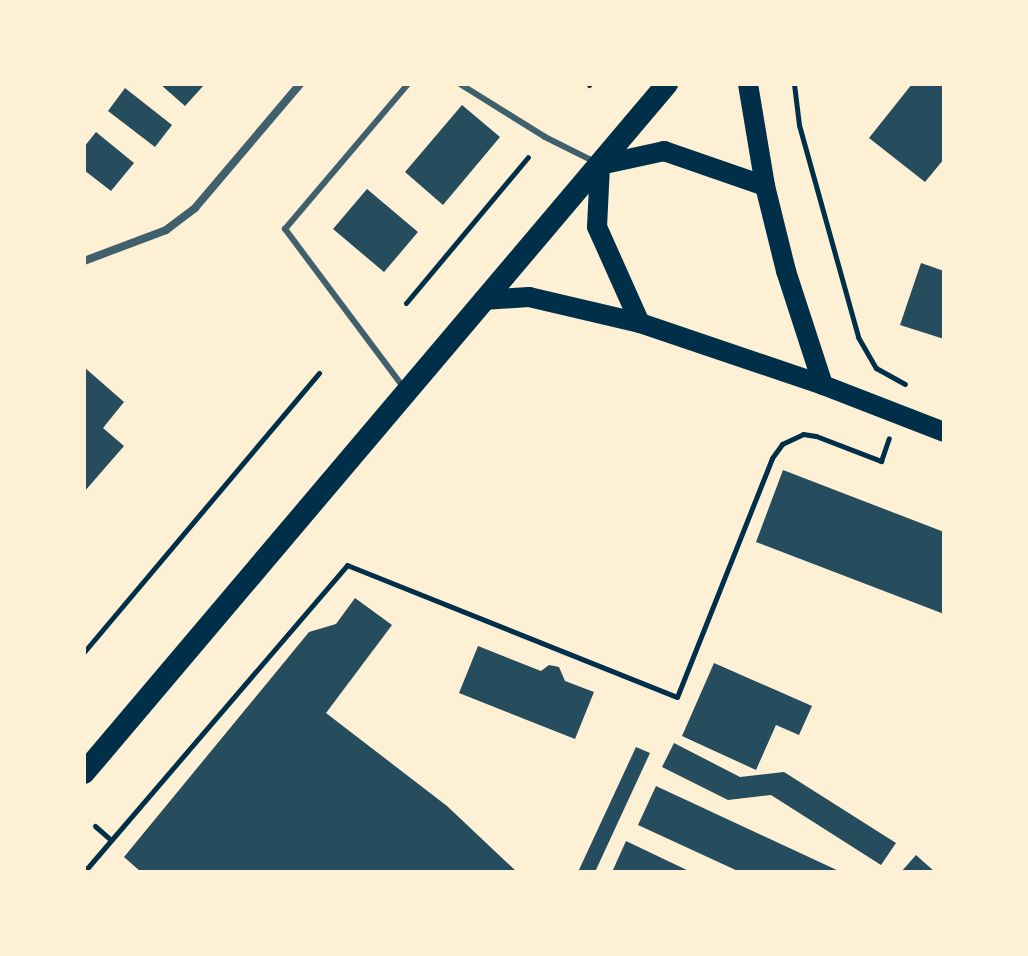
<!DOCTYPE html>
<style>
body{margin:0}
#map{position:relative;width:1028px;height:956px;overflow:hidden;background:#fdf0d5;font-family:Barlow,sans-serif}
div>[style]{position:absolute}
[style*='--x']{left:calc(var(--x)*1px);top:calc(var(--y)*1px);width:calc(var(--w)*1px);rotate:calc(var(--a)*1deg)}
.building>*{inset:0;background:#264d5e}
.path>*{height:5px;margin:-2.5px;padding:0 2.5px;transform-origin:2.5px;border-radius:2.5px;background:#003049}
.service>*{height:6px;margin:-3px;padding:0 3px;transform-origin:3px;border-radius:3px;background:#3f606c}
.minor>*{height:8px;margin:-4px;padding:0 4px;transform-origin:4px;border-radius:4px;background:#3f606c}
.primary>*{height:20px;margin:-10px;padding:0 10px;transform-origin:10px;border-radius:10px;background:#003049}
.trunk>*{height:22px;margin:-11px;padding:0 11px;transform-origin:11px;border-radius:11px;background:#003049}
span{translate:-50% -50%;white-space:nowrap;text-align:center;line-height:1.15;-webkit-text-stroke:7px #fdf0d5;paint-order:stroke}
.frame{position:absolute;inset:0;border:86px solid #fdf0d5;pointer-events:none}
</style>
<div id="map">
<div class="building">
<i style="clip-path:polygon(160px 84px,205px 84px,185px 106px)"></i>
<i style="clip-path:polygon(912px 84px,944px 84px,944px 159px,925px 182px,869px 138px)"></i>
<i style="clip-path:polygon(125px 88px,172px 125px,155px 147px,108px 111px)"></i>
<i style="clip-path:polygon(462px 105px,500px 137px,443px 205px,405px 172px)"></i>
<i style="clip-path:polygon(96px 132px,134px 163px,111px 191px,84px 170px,84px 147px)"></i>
<i style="clip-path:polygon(367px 189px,418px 232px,384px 272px,333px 229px)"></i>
<i style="clip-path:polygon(921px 263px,944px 271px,944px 339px,900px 325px)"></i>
<i style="clip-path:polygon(84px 367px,124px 402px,103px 428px,124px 446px,84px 492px)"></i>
<i style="clip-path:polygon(783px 470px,944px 532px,944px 614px,756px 542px)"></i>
<i style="clip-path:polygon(355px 598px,392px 625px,326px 713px,447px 806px,517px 872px,141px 872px,124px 857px,309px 632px,336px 624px)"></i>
<i style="clip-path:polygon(478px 646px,541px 671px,549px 665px,559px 667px,565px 681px,594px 692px,575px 739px,459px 693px)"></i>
<i style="clip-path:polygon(714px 663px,812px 706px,799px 735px,776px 725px,756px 770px,682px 736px)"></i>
<i style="clip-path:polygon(674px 743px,740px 777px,784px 772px,896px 843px,881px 865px,771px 795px,728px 800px,662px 767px)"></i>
<i style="clip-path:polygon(636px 747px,650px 753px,595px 872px,578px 872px)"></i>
<i style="clip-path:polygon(656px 786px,841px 872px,740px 872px,638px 825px)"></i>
<i style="clip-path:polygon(626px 841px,691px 872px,612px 872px)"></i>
<i style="clip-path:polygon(916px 855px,935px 872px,901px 872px)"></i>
</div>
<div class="path">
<i style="--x:794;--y:84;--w:41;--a:83"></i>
<i style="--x:799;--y:125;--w:220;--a:74.4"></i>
<i style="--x:858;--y:337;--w:36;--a:60"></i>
<i style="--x:876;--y:368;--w:33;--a:29"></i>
<i style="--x:589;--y:85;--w:1;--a:-45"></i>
<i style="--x:406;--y:303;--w:190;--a:-50.1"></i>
<i style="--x:84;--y:652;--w:365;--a:-49.9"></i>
<i style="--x:95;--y:826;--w:21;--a:41"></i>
<i style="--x:84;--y:872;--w:404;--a:-49.4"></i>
<i style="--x:347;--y:565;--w:355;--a:21.8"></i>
<i style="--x:677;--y:697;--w:257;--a:-68.3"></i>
<i style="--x:772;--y:458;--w:17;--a:-54"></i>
<i style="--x:782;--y:444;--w:23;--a:-25"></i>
<i style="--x:803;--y:434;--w:13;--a:9"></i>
<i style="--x:816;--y:436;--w:70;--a:21"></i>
<i style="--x:881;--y:461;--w:24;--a:-71"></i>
</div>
<div class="service">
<i style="--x:460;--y:84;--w:100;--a:31.9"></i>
<i style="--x:545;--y:137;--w:54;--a:26.6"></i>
<i style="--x:404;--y:388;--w:199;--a:-126.8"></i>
<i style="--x:285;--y:229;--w:190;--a:-49.7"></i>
</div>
<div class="minor">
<i style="--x:84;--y:261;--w:88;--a:-20.7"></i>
<i style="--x:166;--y:230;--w:36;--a:-37"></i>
<i style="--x:195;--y:208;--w:162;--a:-49.7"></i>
</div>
<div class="primary">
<i style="--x:748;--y:84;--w:103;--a:80.5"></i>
<i style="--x:765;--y:186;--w:88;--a:76.1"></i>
<i style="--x:786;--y:271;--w:120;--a:72"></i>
<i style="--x:483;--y:300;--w:46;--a:-3.7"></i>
<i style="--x:529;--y:297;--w:114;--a:13.2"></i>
<i style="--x:640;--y:323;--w:193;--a:18.7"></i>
<i style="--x:823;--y:385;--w:130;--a:21.2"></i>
<i style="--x:640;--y:323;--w:105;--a:-114.1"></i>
<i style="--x:597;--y:227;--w:62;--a:-87.2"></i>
<i style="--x:600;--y:165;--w:66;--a:-12.3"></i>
<i style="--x:664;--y:151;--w:107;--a:19.1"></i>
</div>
<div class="trunk">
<i style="--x:84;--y:773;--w:903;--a:-49.76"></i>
</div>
<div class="frame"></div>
</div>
